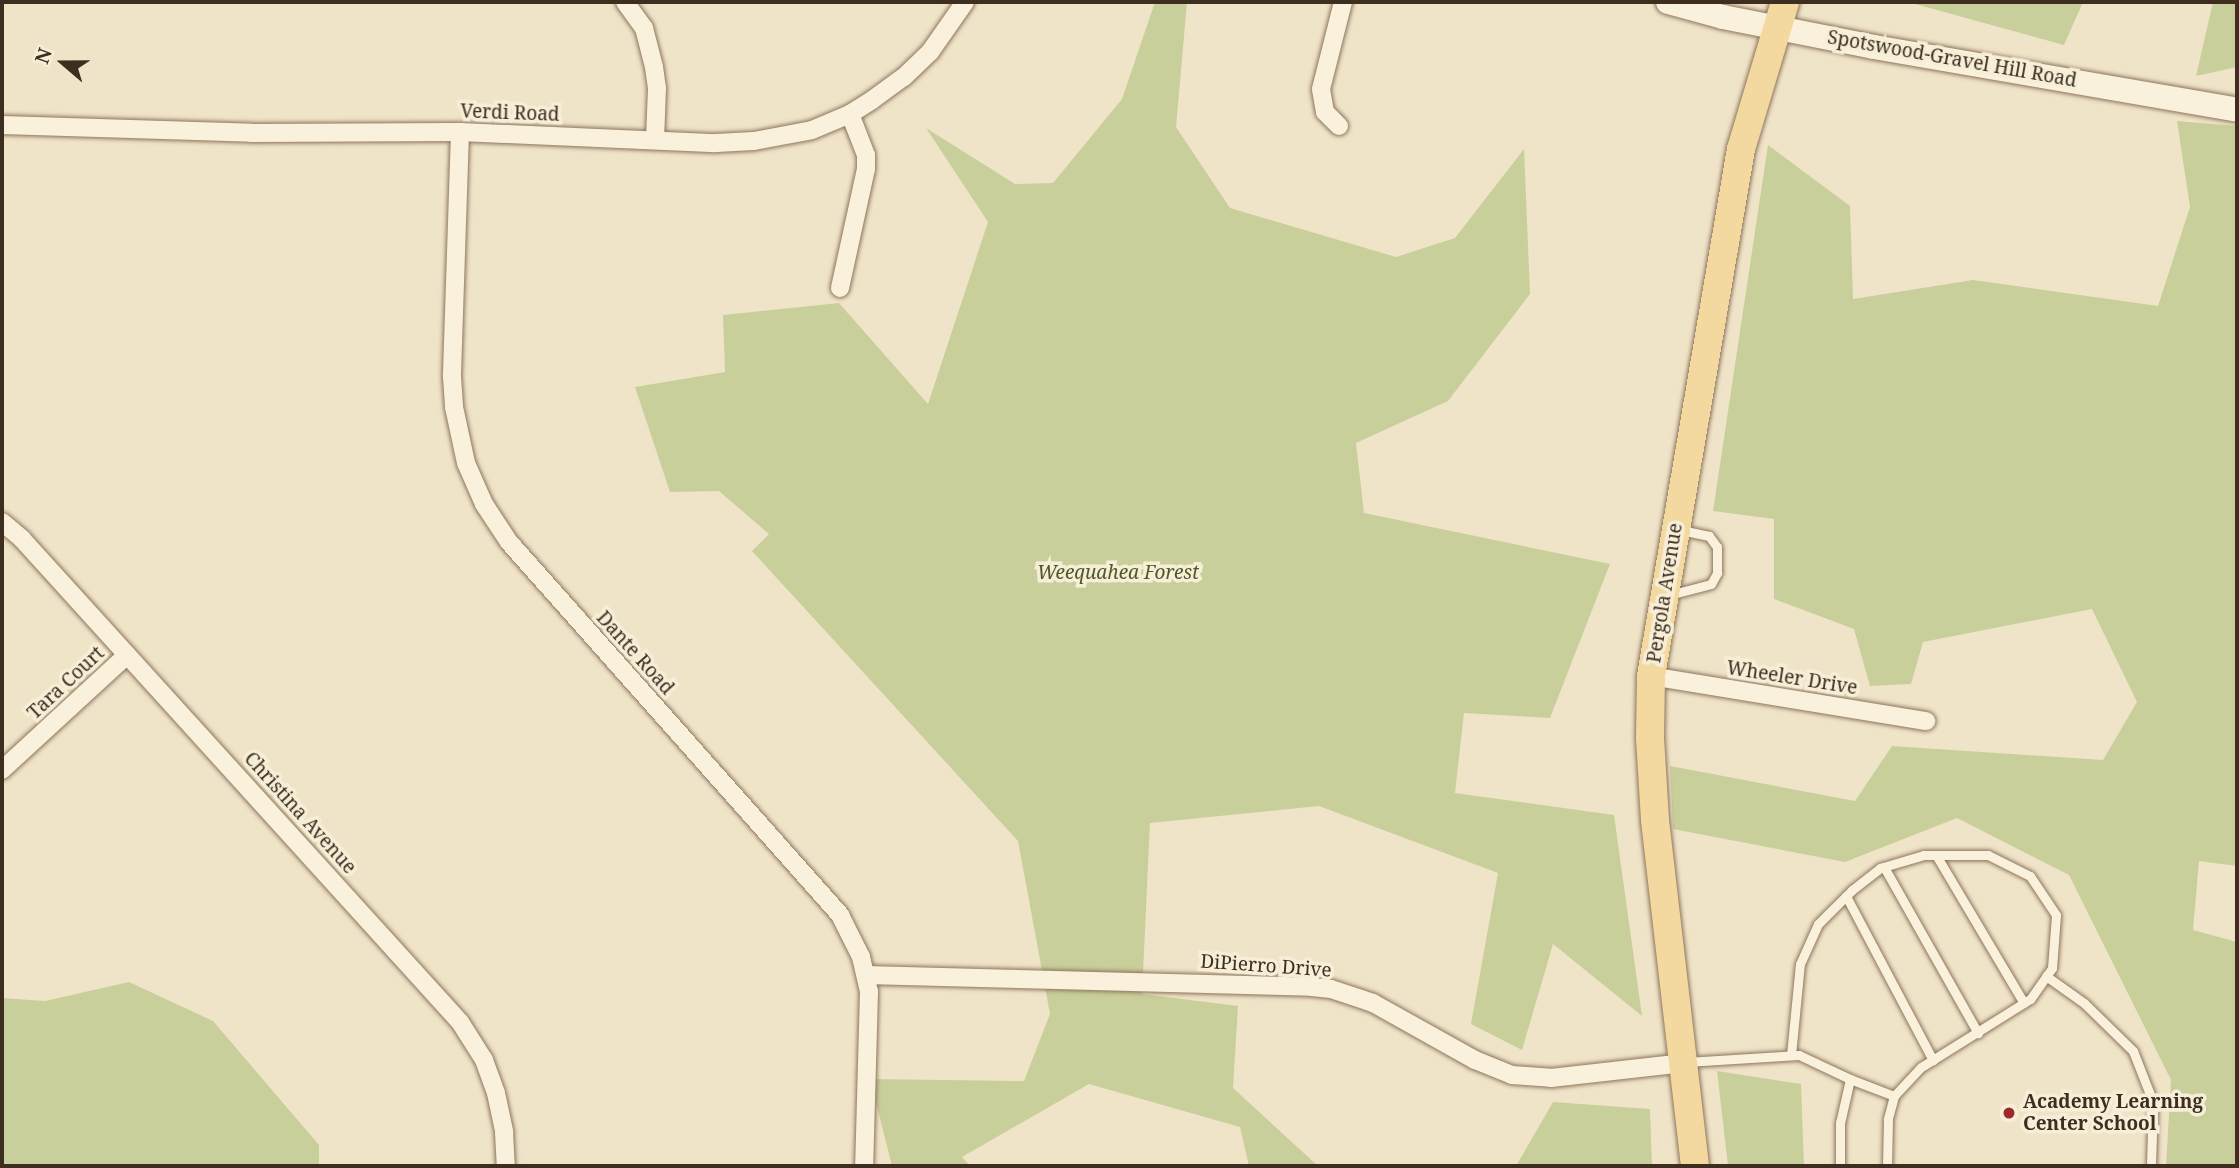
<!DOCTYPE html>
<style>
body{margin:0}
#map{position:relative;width:2239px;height:1168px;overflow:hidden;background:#f0e4c8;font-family:"Noto Serif",serif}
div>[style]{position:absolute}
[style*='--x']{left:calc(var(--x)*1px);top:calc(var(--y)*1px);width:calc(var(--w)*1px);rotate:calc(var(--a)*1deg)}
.green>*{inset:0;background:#c9cf9b}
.roads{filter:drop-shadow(0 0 2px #8d765c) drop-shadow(0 0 2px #8d765c)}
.lane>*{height:9px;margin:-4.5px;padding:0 4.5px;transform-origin:4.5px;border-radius:4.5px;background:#faf1dc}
.street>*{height:18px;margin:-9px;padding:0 9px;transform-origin:9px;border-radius:9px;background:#faf1dc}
.secondary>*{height:24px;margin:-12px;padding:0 12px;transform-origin:12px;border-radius:12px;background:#faf1dc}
.primary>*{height:28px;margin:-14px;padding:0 14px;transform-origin:14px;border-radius:14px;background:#f3d9a0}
.dots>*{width:19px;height:19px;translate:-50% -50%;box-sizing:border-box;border:4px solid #f7eed8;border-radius:50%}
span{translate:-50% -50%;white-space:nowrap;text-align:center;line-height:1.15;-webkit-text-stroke:7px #f7eed8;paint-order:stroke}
.street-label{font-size:19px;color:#3d2e20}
.park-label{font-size:19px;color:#4d5a26;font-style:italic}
.poi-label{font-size:19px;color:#3d2e20;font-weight:700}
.left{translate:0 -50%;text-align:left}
.frame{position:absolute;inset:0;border:4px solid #3d2e20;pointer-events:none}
.north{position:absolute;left:28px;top:28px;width:70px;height:70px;-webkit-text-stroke:5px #f7eed8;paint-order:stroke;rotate:290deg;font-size:19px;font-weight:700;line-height:28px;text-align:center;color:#3d2e20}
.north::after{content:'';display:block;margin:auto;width:24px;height:32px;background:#3d2e20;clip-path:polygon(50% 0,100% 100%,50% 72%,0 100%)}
</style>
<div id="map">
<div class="green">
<i style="clip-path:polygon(1155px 2px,1187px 2px,1176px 127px,1230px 208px,1396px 257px,1455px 238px,1524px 149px,1530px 294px,1448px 401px,1356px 443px,1364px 513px,1610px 564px,1550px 718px,1464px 713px,1455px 793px,1614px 815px,1642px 1016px,1553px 944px,1522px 1050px,1471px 1024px,1498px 873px,1319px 806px,1150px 823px,1142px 994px,1238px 1006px,1233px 1088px,1318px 1166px,1249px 1166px,1240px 1127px,1089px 1084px,962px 1157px,970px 1166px,892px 1166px,870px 1079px,1024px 1081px,1050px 1014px,1018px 841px,752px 551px,769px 534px,719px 491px,670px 492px,635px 387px,725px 372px,723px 315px,839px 303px,928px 404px,988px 222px,926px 128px,1015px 184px,1053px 183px,1122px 99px)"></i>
<i style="clip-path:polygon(1908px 2px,2083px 2px,2064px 45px)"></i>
<i style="clip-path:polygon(2213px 2px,2237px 2px,2237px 67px,2196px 76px)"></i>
<i style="clip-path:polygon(2177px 121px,2237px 126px,2237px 866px,2199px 861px,2193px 930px,2237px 942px,2237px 1166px,2166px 1166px,2171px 1080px,2069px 875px,1957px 818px,1845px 862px,1673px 829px,1670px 766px,1855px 801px,1892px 746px,2103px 760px,2137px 702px,2092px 609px,1923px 642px,1911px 684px,1870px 686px,1854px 629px,1774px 599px,1774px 519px,1713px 511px,1768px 145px,1850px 206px,1853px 299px,1973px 280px,2158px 306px,2190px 207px)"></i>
<i style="clip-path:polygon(129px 982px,213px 1021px,319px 1145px,319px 1166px,2px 1166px,2px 998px,45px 1001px)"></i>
<i style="clip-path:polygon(1717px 1071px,1801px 1084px,1804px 1166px,1728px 1166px)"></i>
<i style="clip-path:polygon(1553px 1102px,1650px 1109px,1652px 1166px,1516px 1166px)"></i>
</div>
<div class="roads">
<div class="lane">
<i style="--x:1669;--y:595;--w:43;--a:-14.7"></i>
<i style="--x:1711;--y:584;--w:13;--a:-61"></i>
<i style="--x:1717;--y:573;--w:26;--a:-90"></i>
<i style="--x:1717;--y:547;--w:14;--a:-126"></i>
<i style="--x:1709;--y:536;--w:30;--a:-168"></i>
<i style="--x:1936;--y:855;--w:172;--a:59.3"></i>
<i style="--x:1884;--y:867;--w:191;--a:60.5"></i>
<i style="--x:1846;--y:896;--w:186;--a:62.1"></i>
<i style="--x:2046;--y:976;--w:47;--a:35.4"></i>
<i style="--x:2084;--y:1003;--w:69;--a:44.4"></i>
<i style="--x:2133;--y:1051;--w:55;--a:68.6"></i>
<i style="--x:2153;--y:1102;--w:64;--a:91.8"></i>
<i style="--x:1791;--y:1055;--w:91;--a:-84.4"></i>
<i style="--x:1800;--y:964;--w:44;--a:-65.8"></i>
<i style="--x:1818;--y:924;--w:48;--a:-45"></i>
<i style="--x:1852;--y:890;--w:36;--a:-38"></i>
<i style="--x:1880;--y:868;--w:46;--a:-16.5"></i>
<i style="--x:1924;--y:855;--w:64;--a:0"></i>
<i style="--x:1988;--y:855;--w:47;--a:26.6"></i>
<i style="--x:2030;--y:876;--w:47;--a:56.3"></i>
<i style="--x:2056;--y:915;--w:53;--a:94.3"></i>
<i style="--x:2052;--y:968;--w:38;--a:125"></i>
<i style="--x:2030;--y:999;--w:128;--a:148"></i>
<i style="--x:1921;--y:1067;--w:40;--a:133"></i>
<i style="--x:1894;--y:1096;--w:24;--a:105"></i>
<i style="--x:1888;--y:1119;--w:47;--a:91.2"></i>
<i style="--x:1686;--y:1062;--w:113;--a:-3.5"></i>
<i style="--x:1799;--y:1055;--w:56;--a:25.2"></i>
<i style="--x:1850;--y:1079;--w:45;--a:102.8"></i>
<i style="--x:1840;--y:1123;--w:43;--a:90"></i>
<i style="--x:1850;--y:1079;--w:47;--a:21.1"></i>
</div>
<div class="street">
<i style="--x:625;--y:2;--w:32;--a:54"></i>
<i style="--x:644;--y:28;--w:40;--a:75.6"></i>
<i style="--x:654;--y:67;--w:21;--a:82"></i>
<i style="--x:657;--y:88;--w:52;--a:92.2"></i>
<i style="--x:2;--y:125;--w:250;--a:1.8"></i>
<i style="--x:252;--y:133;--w:208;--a:-0.3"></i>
<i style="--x:460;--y:132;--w:256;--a:2.5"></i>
<i style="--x:716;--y:143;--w:38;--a:-3"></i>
<i style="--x:754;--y:141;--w:59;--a:-10.7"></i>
<i style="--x:812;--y:130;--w:41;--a:-22.8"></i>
<i style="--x:850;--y:114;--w:26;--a:-32"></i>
<i style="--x:872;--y:100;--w:39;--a:-36"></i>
<i style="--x:904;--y:77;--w:36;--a:-44"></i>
<i style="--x:930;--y:52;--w:61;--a:-55"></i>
<i style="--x:1339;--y:126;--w:20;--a:-135"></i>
<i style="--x:1325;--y:112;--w:23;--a:-100"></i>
<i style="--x:1321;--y:89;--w:90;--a:-75.8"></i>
<i style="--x:460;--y:132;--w:245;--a:91.9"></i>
<i style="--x:452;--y:377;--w:30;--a:86"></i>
<i style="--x:454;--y:407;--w:57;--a:77.9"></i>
<i style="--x:466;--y:463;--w:45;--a:66.3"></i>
<i style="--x:484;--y:504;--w:45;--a:56.7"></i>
<i style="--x:509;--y:542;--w:499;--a:48.4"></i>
<i style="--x:840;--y:915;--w:47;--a:63.4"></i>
<i style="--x:861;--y:957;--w:36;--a:77"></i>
<i style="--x:869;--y:992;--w:174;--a:91.6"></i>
<i style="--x:840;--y:288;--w:122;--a:-77.7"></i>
<i style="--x:866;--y:169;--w:14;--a:-90"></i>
<i style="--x:866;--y:155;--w:44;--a:-111.3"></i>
<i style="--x:2;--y:522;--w:26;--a:40"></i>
<i style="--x:22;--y:539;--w:652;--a:47.8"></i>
<i style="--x:460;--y:1022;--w:45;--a:57.7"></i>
<i style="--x:484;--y:1060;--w:35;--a:70"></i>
<i style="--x:496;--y:1093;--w:40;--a:78"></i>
<i style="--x:504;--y:1132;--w:34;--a:87"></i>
<i style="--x:1651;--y:676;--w:279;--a:9.3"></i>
<i style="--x:2;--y:770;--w:170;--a:-42.6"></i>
<i style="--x:866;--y:975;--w:446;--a:1.5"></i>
<i style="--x:1312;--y:987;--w:19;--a:6"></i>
<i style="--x:1331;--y:989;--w:44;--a:18.4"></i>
<i style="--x:1373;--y:1003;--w:117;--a:29.2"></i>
<i style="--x:1475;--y:1060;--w:40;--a:22"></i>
<i style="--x:1512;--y:1075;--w:39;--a:4"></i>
<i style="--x:1551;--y:1078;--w:134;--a:-6.4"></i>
</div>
<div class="secondary">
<i style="--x:1668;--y:2;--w:57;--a:15.3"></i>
<i style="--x:1723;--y:17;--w:154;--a:11.2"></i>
<i style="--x:1874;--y:47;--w:368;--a:9.8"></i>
</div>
<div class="primary">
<i style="--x:1695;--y:1166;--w:348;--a:-96.6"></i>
<i style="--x:1655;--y:820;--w:82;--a:-93.5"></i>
<i style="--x:1650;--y:738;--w:62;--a:-89.1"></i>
<i style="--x:1651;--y:676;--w:535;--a:-80.31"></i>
<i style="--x:1741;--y:149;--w:153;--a:-73.3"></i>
</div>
</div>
<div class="dots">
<i style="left:2009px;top:1113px;background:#9e2a2b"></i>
</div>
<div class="street-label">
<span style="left:1952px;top:59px;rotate:10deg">Spotswood-Gravel Hill Road</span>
<span style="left:510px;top:113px;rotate:2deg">Verdi Road</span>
<span style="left:1665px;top:593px;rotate:-81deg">Pergola Avenue</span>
<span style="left:635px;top:653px;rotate:48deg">Dante Road</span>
<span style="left:1792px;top:678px;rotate:9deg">Wheeler Drive</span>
<span style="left:66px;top:683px;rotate:-43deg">Tara Court</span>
<span style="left:300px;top:813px;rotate:48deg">Christina Avenue</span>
<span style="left:1266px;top:966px;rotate:4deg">DiPierro Drive</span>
</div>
<div class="park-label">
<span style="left:1118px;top:573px">Weequahea Forest</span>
</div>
<div class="poi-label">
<span class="left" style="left:2023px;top:1113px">Academy Learning<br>Center School</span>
</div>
<div class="frame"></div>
<div class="north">N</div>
</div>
